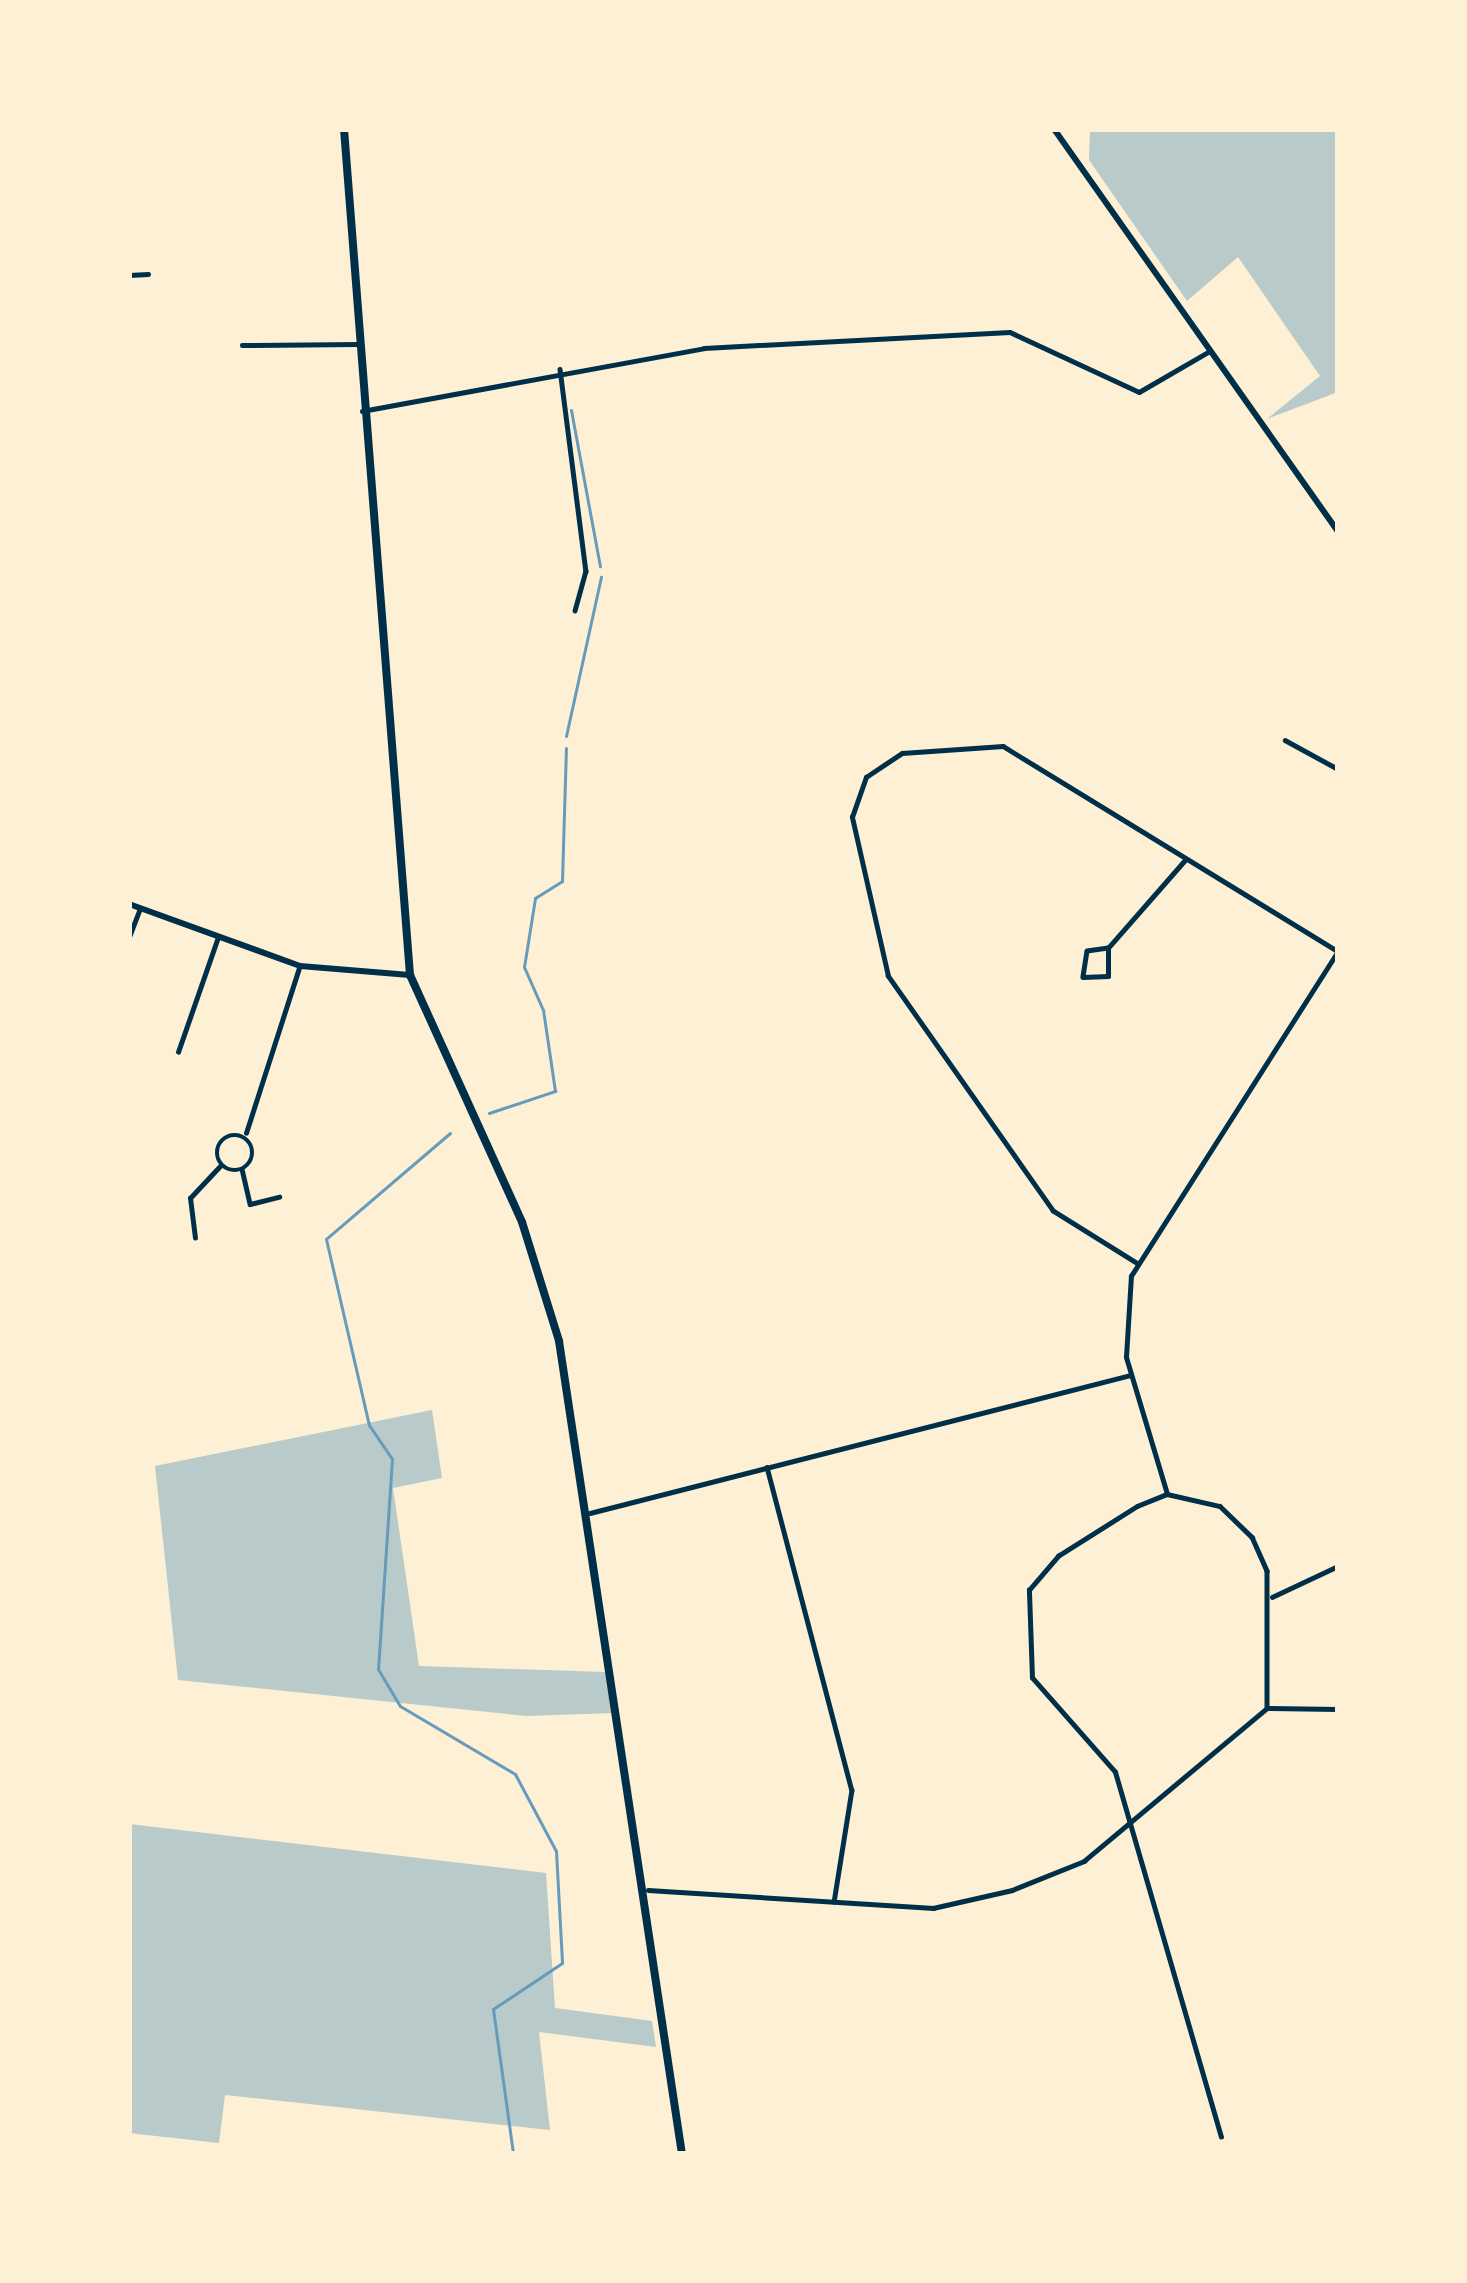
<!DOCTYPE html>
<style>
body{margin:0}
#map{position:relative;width:1467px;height:2283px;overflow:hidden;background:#fdf0d5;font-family:"Golos Text",sans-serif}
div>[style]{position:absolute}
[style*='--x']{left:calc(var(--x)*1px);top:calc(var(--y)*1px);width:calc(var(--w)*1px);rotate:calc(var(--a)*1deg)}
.green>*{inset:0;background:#b9caca}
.stream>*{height:3px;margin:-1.5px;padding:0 1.5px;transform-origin:1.5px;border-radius:1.5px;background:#669bbc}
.minor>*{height:4.5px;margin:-2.25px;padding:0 2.25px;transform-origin:2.25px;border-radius:2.25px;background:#003049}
.minor>.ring{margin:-2.25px;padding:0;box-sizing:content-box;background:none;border:4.5px solid #003049;border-radius:50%}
.tertiary>*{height:6px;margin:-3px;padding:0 3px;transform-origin:3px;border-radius:3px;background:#003049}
.secondary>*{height:8px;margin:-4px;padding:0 4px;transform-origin:4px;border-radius:4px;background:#003049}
span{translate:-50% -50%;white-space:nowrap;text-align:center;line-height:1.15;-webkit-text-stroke:9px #fdf0d5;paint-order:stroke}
.frame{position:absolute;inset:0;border:132px solid #fdf0d5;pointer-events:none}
</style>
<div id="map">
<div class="green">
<i style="clip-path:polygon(1090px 129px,1338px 129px,1338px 392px,1267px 419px,1320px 376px,1238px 257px,1187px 301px,1089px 160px)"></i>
<i style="clip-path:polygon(432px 1410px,442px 1478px,393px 1488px,419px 1666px,605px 1672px,614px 1713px,526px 1716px,178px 1680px,155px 1466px)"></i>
<i style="clip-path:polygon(129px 1824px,546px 1873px,555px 2008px,652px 2021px,656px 2047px,539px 2032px,550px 2130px,225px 2095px,219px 2143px,129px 2133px)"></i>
</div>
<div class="stream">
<i style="--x:571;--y:410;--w:159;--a:79.5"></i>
<i style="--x:566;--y:736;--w:163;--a:-77.6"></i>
<i style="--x:489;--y:1113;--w:70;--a:-18.4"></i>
<i style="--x:555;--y:1091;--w:82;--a:-98.4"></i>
<i style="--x:543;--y:1010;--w:47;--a:-113.8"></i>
<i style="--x:524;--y:967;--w:70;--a:-80.9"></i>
<i style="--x:535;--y:898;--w:32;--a:-32"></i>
<i style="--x:562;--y:881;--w:133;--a:-88.3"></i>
<i style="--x:450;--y:1133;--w:163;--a:139.5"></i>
<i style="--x:326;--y:1239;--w:191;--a:77"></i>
<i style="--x:369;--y:1425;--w:41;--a:55.9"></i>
<i style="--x:392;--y:1459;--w:210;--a:93.8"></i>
<i style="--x:378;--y:1669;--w:43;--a:59.3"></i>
<i style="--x:400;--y:1706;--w:134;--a:30.6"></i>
<i style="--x:515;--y:1774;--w:87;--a:62"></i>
<i style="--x:556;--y:1851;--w:112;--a:86.9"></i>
<i style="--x:562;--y:1963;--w:83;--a:146.3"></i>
<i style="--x:493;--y:2009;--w:146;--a:82.1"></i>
</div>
<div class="minor">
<i style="--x:129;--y:275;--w:19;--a:-3"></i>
<i style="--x:242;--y:345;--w:117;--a:-0.5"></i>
<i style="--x:560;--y:369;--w:204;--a:82.7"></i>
<i style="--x:586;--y:571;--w:41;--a:105.4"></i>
<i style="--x:362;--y:411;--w:348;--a:-10.4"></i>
<i style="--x:704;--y:348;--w:306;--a:-3"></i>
<i style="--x:1010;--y:332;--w:142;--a:24.9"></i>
<i style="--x:1139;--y:392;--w:80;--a:-30.1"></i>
<i style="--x:1285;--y:740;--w:60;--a:28.7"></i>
<i style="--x:129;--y:937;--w:31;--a:-69"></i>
<i style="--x:1108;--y:948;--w:21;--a:172"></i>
<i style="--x:1087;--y:951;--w:26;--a:99"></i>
<i style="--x:1083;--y:977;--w:25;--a:-2"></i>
<i style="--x:1108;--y:976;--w:28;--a:-90"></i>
<i style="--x:1108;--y:948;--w:118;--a:-48.8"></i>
<i style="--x:178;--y:1052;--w:122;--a:-70.8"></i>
<i style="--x:246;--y:1133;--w:173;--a:-72.2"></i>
<i class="ring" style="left:217px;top:1135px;width:31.5px;height:31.5px"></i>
<i style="--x:242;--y:1169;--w:36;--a:77"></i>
<i style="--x:250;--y:1204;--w:30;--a:-14"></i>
<i style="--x:195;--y:1238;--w:40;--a:-97.1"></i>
<i style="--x:190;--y:1198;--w:44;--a:-46.8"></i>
<i style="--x:1138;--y:1264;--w:100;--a:-148.1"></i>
<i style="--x:1053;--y:1211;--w:287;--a:-125.1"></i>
<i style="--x:888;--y:976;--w:163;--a:-102.8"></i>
<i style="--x:852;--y:817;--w:42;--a:-70.7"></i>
<i style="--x:866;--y:777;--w:43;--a:-33.7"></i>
<i style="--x:902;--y:753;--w:101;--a:-4"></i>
<i style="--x:1003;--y:746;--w:393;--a:31.5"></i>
<i style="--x:767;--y:1467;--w:334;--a:75.3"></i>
<i style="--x:852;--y:1790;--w:113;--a:99.1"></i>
<i style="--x:1167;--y:1494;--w:143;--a:-106.7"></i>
<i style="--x:1126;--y:1357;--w:81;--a:-86.5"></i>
<i style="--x:1131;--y:1276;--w:385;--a:-57.5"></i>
<i style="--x:590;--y:1513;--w:558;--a:-14.31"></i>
<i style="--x:1272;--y:1597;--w:73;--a:-25.2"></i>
<i style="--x:648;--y:1890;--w:286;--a:3.6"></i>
<i style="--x:933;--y:1908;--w:81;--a:-12.8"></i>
<i style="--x:1012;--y:1890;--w:78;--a:-21.9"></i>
<i style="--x:1084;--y:1861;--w:239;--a:-39.9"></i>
<i style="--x:1267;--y:1708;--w:71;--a:0.8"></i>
<i style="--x:1221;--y:2137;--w:380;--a:-106.2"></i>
<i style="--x:1115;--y:1772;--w:125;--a:-131.4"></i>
<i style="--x:1032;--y:1678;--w:88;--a:-92"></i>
<i style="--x:1029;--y:1590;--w:45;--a:-49.5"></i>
<i style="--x:1058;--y:1556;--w:93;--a:-32.3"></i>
<i style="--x:1137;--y:1506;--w:32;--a:-22"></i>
<i style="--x:1167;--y:1494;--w:54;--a:12.8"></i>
<i style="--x:1220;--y:1506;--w:45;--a:44.1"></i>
<i style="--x:1252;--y:1537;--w:37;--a:66"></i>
<i style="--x:1267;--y:1571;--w:137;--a:90"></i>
</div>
<div class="tertiary">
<i style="--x:1054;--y:129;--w:492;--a:54.8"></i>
<i style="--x:129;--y:904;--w:182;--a:19.9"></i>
<i style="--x:300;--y:966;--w:110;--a:4.7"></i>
</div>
<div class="secondary">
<i style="--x:344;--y:129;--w:849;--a:85.54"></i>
<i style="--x:410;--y:975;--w:271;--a:65.6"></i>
<i style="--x:522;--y:1222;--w:125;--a:72.7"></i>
<i style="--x:559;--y:1341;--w:822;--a:81.4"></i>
</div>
<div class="frame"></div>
</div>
